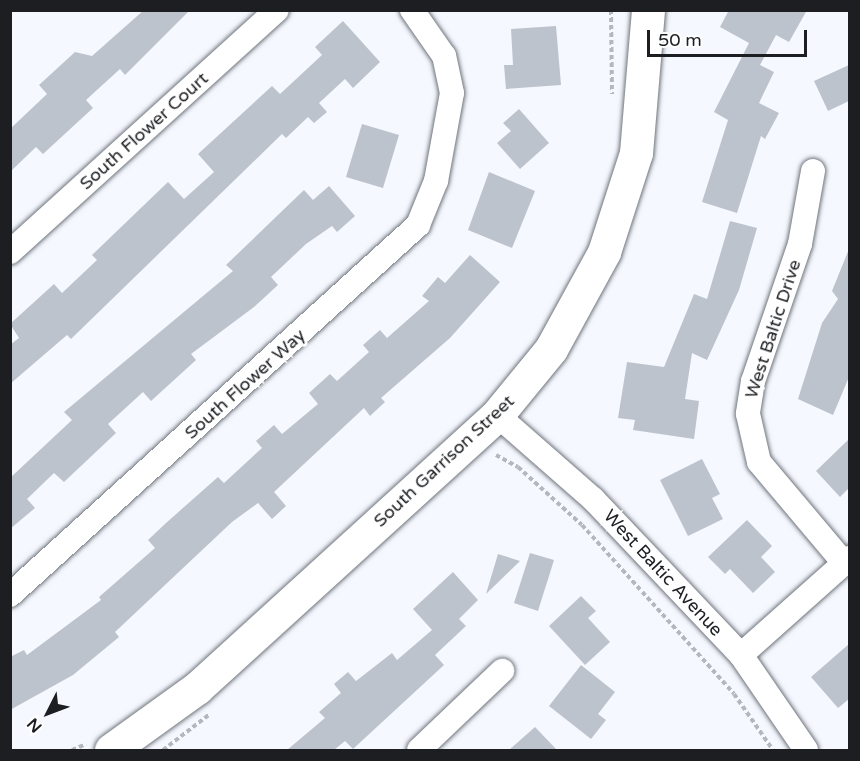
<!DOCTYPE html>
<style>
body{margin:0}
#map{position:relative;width:860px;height:761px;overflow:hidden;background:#f5f8fe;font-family:"Varela Round",sans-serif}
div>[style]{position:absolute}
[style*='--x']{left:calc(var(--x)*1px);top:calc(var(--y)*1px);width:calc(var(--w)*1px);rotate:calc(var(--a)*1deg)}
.building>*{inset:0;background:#bdc3cc}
.path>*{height:4px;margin-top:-2px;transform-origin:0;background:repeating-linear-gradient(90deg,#b4b7bc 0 4.5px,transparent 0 7.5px)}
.roads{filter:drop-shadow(0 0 2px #6f757d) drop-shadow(0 0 2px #6f757d)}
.street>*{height:24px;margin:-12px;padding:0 12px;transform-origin:12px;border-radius:12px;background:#fff}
.secondary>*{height:33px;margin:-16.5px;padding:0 16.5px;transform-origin:16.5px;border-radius:16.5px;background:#fff}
span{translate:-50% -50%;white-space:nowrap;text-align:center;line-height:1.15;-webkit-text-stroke:6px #fff;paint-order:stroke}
.street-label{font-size:18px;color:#1c1e21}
.frame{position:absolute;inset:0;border:12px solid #1c1e21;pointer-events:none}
.north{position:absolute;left:18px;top:683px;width:60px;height:60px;-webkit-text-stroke:4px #fff;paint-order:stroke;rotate:228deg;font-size:16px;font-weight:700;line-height:24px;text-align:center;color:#1c1e21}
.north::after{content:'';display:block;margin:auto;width:21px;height:27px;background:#1c1e21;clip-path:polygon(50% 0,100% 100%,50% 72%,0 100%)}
.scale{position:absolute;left:647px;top:30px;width:160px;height:27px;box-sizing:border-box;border:3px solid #1c1e21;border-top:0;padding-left:8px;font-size:18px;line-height:21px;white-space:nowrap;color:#1c1e21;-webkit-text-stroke:4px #fff;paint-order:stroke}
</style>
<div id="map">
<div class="building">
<i style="clip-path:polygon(144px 10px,190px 10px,125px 75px,120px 69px,86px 100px,93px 108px,43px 154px,36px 147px,10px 172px,10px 129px,47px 94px,39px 85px,75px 52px,92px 56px)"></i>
<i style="clip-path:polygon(729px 10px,807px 10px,789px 42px,776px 35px,760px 65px,774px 72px,759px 103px,779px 113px,765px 139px,761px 136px,737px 213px,702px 202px,728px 120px,714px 112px,749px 43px,720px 27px)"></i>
<i style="clip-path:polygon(343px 21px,380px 62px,353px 88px,345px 79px,319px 103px,327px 112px,314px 123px,308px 117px,286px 138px,282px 134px,71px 339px,67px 335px,10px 384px,10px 345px,19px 338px,10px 324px,54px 284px,62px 293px,97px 260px,92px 255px,168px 182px,184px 199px,214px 172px,198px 154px,272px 86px,280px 94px,322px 55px,315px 47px)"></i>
<i style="clip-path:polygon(556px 26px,561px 85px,506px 89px,504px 65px,513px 65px,511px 29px)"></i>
<i style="clip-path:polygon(849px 65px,849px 101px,828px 111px,814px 81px)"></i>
<i style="clip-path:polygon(519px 109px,549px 143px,520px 169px,497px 143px,511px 131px,503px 123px)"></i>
<i style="clip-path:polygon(362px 124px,399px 135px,383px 188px,346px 177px)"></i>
<i style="clip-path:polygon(489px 172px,535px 191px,512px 248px,468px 230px)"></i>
<i style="clip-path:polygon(329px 186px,355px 216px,337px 232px,332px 226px,306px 244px,271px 277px,278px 285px,254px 307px,191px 354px,196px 360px,151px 401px,143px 392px,108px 424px,116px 433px,64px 482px,54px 473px,27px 499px,35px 508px,10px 529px,10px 478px,72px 420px,64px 412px,233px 271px,226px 265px,304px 190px,313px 200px)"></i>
<i style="clip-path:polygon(730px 221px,757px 228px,739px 290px,707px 360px,692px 353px,685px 399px,699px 401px,694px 439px,633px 430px,635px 420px,618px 418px,627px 362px,664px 367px,694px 294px,707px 299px)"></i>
<i style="clip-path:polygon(849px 249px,849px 377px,833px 415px,798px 399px,822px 323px,838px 299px,832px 291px)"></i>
<i style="clip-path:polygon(470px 255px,500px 282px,450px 338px,381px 398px,385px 402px,370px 416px,364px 408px,274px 492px,286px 506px,272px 519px,258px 503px,232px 522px,115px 632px,119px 637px,73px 675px,10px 710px,10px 657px,24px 650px,27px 655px,101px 600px,99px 597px,155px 548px,148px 540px,166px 523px,218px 477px,224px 483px,262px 448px,256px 441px,274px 425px,282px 434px,318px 404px,309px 393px,330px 374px,337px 381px,369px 352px,363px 345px,380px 330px,387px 338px,429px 301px,422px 296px,438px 277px,445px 283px)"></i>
<i style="clip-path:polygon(849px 439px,849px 488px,840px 497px,816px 471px)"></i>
<i style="clip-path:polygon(702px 459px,720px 494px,712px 498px,723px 519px,688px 536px,660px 480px)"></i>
<i style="clip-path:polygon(747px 520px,772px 546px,761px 557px,775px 572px,753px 593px,730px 569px,725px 574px,708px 557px)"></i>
<i style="clip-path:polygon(530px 553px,554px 560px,538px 611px,514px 603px)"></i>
<i style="clip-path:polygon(498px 554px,520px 561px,486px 594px)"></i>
<i style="clip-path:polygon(453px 572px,478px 600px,459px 619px,466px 626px,435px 655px,444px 665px,353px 749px,345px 741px,334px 750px,287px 750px,325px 718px,319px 712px,341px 693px,334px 684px,348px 672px,356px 681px,392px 653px,397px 660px,432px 630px,413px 609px)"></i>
<i style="clip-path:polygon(581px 596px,596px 611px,588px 618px,610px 642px,585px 665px,549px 626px)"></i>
<i style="clip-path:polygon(849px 644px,849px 699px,838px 708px,811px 677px)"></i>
<i style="clip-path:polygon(581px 665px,615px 692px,598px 714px,606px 720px,591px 739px,549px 706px)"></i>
<i style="clip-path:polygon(535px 727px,557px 750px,509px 750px)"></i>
</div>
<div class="path">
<i style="--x:611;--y:10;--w:84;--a:89.3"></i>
<i style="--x:496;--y:455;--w:25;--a:29"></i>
<i style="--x:518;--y:467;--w:86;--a:42.2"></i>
<i style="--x:582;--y:525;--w:227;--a:48"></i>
<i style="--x:734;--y:694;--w:68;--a:55.1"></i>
<i style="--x:72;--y:750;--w:15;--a:-23"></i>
<i style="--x:163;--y:750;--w:59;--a:-37.5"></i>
</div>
<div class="roads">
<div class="street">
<i style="--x:813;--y:171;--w:74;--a:100.1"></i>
<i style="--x:800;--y:244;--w:145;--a:108.9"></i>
<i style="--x:753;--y:381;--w:33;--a:99"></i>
<i style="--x:748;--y:414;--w:49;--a:77.1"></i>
<i style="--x:759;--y:462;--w:132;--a:49.9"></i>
<i style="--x:10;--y:252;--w:360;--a:-42.2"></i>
<i style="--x:497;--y:415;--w:128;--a:41.2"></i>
<i style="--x:593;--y:499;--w:215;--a:46.5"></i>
<i style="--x:741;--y:655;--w:115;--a:55.6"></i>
<i style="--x:10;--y:595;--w:551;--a:-42.2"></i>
<i style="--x:418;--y:225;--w:48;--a:-67.8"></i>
<i style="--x:436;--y:181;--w:89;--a:-79.7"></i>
<i style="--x:452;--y:93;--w:38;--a:-102"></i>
<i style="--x:444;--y:56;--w:56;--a:-124.8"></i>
<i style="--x:741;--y:655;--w:146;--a:-41.7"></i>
<i style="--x:419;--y:750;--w:115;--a:-43.6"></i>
</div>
<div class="secondary">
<i style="--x:111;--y:750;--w:106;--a:-35.8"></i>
<i style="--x:197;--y:688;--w:406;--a:-42.3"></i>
<i style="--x:497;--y:415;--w:85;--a:-50.7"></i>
<i style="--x:551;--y:349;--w:111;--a:-61.3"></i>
<i style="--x:604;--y:252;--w:104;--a:-72.1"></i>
<i style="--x:636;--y:153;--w:144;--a:-85.2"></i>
</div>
</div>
<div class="street-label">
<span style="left:144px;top:131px;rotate:-42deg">South Flower Court</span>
<span style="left:773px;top:329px;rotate:-72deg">West Baltic Drive</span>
<span style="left:245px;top:384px;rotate:-42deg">South Flower Way</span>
<span style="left:444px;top:461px;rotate:-43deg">South Garrison Street</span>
<span style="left:663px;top:573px;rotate:47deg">West Baltic Avenue</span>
</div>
<div class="frame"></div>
<div class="north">N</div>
<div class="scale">50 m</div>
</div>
